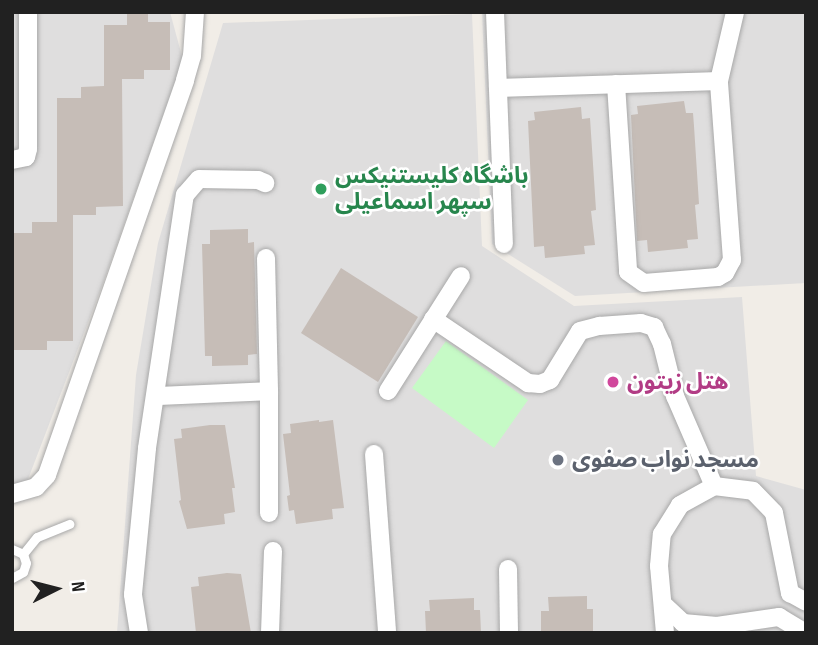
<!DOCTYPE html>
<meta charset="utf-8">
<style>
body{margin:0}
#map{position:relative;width:818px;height:645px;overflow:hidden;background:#f1ede7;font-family:"Sofia Sans Condensed","Noto Sans Arabic",sans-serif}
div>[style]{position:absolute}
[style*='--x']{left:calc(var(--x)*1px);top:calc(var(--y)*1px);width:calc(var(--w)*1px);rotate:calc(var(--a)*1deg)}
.residential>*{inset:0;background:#dfdede}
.park>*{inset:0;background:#c6fac6}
.building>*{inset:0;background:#c6bdb7}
.roads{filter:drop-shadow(0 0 2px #a8a8a8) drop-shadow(0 0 2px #a8a8a8)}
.lane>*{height:9px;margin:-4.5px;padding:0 4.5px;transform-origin:4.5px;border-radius:4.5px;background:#fff}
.street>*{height:18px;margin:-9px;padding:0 9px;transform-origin:9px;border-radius:9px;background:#fff}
.dots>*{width:19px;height:19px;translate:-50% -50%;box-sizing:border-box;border:4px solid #fff;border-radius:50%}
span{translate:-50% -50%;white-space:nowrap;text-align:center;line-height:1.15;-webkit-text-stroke:5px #fff;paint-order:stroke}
.leisure-label{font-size:23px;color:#27864d;font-weight:700}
.left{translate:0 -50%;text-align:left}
.hotel-label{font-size:23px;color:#b23c85;font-weight:700}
.worship-label{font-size:23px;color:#5b616d;font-weight:700}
.frame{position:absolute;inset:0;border:14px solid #212121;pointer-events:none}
.north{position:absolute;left:21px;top:554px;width:70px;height:70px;-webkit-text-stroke:5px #fff;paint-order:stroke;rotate:84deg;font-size:19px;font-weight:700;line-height:28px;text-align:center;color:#212121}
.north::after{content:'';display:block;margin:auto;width:24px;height:32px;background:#212121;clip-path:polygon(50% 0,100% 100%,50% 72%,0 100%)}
</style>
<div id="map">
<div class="residential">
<i style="clip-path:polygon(12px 12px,170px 12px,183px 60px,102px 286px,25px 487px,12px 487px)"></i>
<i style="clip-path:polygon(482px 12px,806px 12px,806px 283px,575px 296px,492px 244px)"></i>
<i style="clip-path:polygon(472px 14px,482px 246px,574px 306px,742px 297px,756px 476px,806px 490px,806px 633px,117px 633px,136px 375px,158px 243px,223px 23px)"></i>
</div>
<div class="park">
<i style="clip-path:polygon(446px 341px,528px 400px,494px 448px,412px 388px)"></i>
</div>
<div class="building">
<i style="clip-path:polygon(127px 12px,148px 12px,148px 22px,170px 22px,170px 70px,144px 70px,144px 79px,122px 79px,123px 206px,96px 207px,96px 215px,73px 215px,73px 341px,47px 341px,47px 350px,12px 350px,12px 233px,32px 233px,32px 222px,57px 222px,57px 98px,81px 98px,81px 87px,104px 86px,104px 25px,127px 25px)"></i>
<i style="clip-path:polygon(684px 101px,686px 113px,693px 113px,694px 126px,699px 204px,695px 205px,698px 239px,687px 240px,688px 248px,648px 252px,647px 240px,637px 241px,631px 115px,638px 114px,637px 106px)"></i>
<i style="clip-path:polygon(581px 107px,582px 119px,590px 118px,596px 210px,591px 211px,595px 245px,584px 246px,585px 254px,545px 258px,544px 246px,534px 247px,528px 121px,535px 120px,534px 112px)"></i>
<i style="clip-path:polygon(248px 229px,248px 243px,254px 242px,257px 354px,248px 355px,248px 365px,212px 366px,212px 356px,205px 356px,202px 244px,210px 244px,210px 230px)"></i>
<i style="clip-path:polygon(341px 268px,418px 317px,378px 382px,301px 333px)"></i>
<i style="clip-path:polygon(319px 420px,319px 422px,333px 420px,344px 508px,332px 509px,333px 519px,296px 524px,294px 510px,289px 511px,287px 496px,290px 495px,283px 434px,291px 433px,290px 424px)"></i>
<i style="clip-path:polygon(210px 425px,225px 425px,235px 488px,232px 488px,235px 512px,224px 514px,225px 524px,187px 529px,179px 501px,181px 500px,174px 439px,182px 438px,181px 429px)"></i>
<i style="clip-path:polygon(227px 573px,241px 574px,251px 633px,196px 633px,191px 587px,199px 586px,198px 577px)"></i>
<i style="clip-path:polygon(587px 596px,587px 609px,593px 609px,593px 633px,541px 633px,541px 611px,549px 611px,548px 597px)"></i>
<i style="clip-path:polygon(474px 598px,474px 610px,480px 610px,481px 633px,426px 633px,425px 611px,430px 611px,429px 600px)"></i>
</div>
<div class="roads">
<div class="lane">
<i style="--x:12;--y:549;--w:12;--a:24"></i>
<i style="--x:23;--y:554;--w:9;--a:72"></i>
<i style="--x:26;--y:563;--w:9;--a:108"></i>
<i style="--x:23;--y:572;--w:13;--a:151"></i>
<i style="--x:23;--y:554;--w:22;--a:-51"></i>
<i style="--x:37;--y:537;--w:35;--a:-22"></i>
</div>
<div class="street">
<i style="--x:495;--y:12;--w:232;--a:87.8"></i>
<i style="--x:616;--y:84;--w:188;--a:86.3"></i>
<i style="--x:628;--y:272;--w:19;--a:35"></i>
<i style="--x:644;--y:283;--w:74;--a:-4.6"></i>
<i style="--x:718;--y:277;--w:8;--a:-30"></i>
<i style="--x:725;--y:273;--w:15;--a:-62"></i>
<i style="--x:732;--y:260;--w:179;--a:-94.2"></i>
<i style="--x:719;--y:81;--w:71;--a:-76.9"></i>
<i style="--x:498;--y:88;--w:221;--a:-1.8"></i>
<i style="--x:12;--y:160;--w:14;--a:-12"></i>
<i style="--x:26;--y:157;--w:8;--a:-76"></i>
<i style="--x:28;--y:149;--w:137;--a:-90"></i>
<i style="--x:266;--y:258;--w:133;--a:88.7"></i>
<i style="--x:433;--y:319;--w:115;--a:34"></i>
<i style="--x:528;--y:383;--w:12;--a:5"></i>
<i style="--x:540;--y:384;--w:11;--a:-22"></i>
<i style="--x:550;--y:380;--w:57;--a:-58.5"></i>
<i style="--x:580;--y:331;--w:20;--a:-15"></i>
<i style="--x:599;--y:326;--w:42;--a:-4.1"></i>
<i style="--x:641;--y:323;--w:14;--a:17"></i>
<i style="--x:654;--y:327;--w:19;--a:65"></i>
<i style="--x:662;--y:344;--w:54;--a:76"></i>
<i style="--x:675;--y:396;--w:98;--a:66.6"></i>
<i style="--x:388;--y:391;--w:136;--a:-57.6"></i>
<i style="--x:156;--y:396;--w:113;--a:-2.5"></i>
<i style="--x:269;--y:391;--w:122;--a:90"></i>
<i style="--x:374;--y:454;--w:179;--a:85.8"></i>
<i style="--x:12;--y:494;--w:25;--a:-16"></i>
<i style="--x:36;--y:487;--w:16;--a:-47"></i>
<i style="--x:47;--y:475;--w:418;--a:-70.7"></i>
<i style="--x:185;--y:80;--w:25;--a:-74"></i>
<i style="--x:192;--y:56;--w:44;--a:-86.1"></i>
<i style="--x:508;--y:569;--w:64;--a:89.1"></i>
<i style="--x:664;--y:605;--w:26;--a:43"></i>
<i style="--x:683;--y:623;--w:34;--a:5"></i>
<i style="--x:717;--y:626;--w:63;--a:-8.3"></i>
<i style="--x:779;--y:617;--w:31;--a:31"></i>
<i style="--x:139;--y:633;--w:39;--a:-99"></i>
<i style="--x:133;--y:594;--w:147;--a:-84.5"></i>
<i style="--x:147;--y:448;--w:256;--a:-81.5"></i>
<i style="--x:185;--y:195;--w:21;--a:-49"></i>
<i style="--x:199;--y:179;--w:59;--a:1"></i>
<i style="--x:258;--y:180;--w:8;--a:23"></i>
<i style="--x:270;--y:633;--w:82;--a:-87.9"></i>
<i style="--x:665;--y:633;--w:67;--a:-95.1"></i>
<i style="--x:659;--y:566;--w:32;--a:-85"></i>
<i style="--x:662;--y:534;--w:34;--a:-58"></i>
<i style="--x:680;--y:505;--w:39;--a:-29"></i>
<i style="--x:714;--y:486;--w:39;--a:7"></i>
<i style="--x:753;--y:491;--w:30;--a:46"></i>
<i style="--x:774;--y:513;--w:82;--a:78.7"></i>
<i style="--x:790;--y:593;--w:18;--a:29"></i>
</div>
</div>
<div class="dots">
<i style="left:321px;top:189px;background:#2e9e5b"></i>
<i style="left:613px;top:382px;background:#d1479c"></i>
<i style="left:558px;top:460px;background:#6b7280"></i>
</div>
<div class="leisure-label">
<span class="left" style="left:335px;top:189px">باشگاه کلیستنیکس<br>سپهر اسماعیلی</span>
</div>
<div class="hotel-label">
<span class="left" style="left:627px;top:382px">هتل زیتون</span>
</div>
<div class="worship-label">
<span class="left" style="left:572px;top:460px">مسجد نواب صفوی</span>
</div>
<div class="frame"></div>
<div class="north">N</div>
</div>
